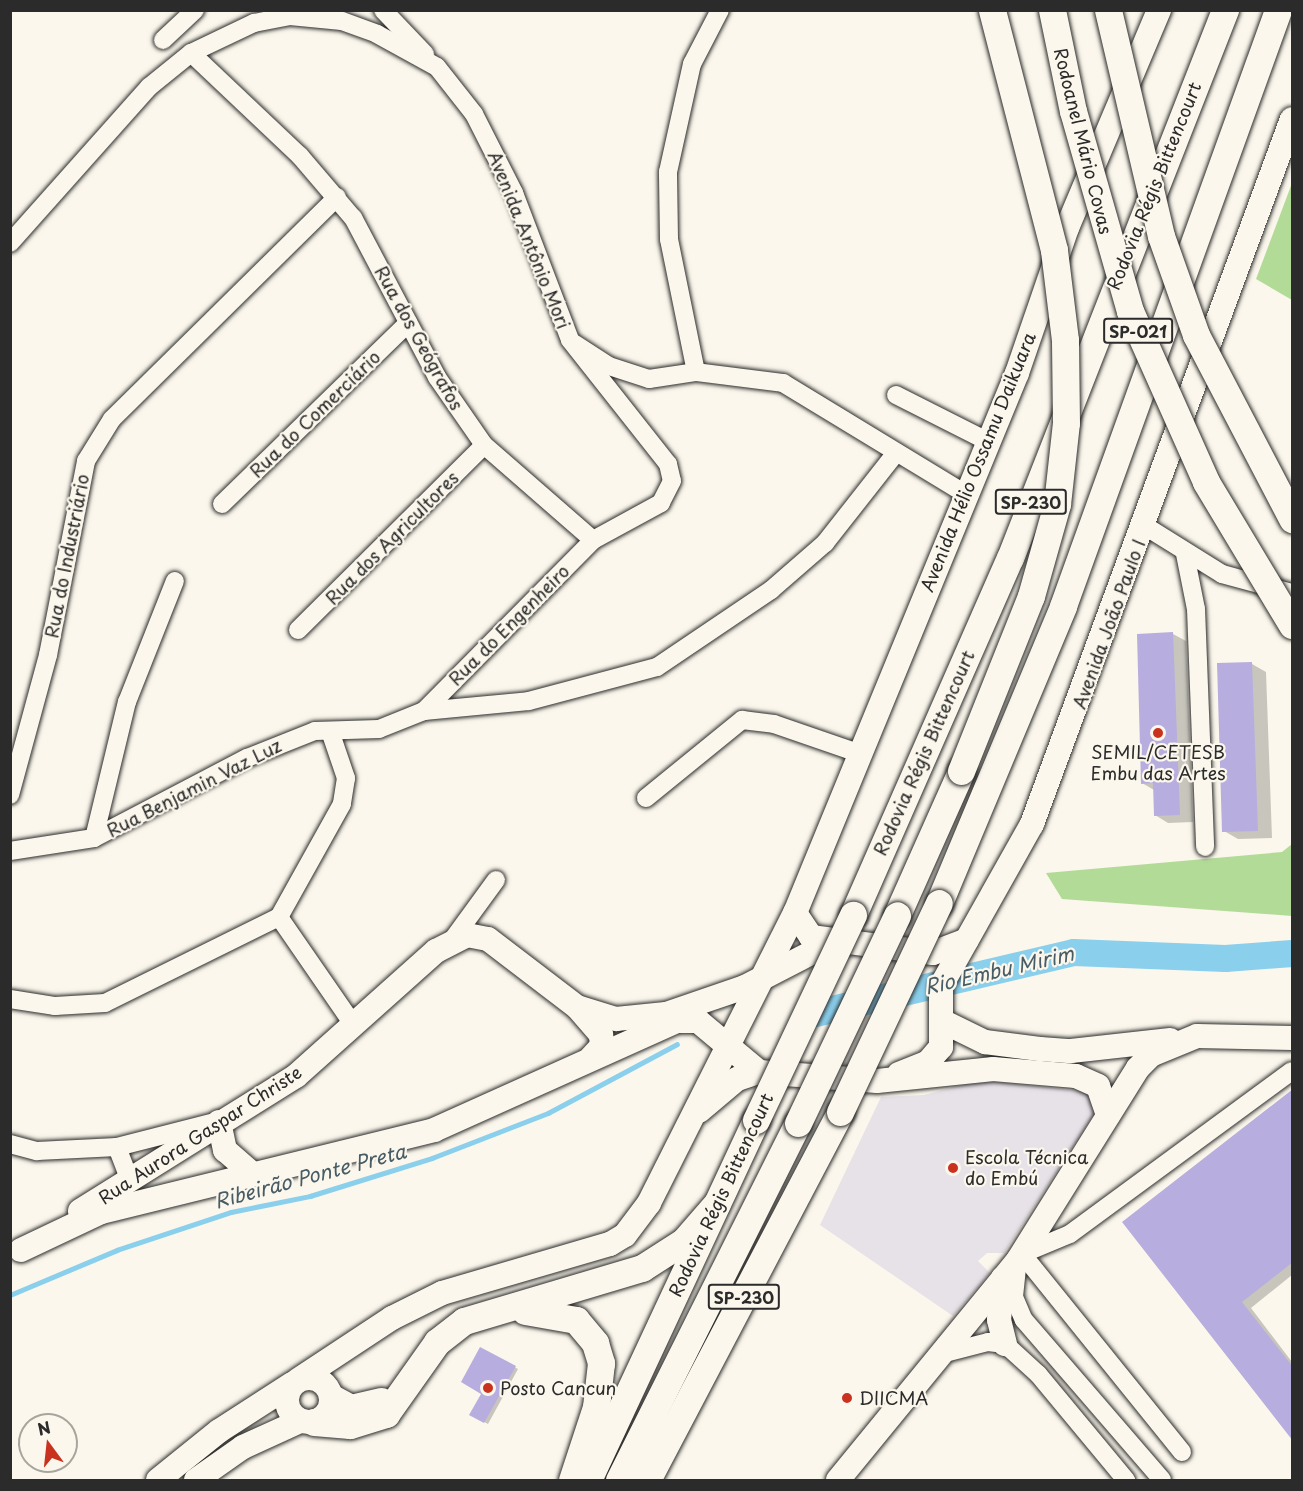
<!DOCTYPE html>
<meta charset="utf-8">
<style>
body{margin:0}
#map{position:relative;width:1303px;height:1491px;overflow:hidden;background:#fbf7ec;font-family:"Playpen Sans",sans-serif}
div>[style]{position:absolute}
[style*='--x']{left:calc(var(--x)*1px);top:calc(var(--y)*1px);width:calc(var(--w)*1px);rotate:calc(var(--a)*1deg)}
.built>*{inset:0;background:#e7e1e8}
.green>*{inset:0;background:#b3db98}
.shadow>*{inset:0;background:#0003}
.stream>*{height:4.5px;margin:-2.25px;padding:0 2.25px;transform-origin:2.25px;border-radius:2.25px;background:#8acfec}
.river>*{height:27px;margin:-13.5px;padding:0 13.5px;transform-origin:13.5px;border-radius:13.5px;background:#8acfec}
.building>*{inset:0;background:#b7adde}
.roads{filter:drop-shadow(0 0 2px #2b2b2b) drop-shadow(0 0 2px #2b2b2b)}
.minor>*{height:18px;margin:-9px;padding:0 9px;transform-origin:9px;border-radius:9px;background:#fbf7ec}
.major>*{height:24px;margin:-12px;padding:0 12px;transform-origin:12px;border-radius:12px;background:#fbf7ec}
.major>.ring{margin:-12px;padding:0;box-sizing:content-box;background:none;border:24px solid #fbf7ec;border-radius:50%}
.highway>*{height:27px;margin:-13.5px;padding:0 13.5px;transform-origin:13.5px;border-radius:13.5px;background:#fbf7ec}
.bridges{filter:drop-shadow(0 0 2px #2b2b2b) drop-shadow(0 0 2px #2b2b2b)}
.highway-bridge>*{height:27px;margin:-13.5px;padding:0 13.5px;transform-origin:13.5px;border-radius:13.5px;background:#fbf7ec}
.dots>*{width:16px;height:16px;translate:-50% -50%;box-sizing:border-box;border:3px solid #fbf7ec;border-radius:50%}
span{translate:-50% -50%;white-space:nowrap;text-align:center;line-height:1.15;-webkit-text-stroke:4.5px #fbf7ec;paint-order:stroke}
.shield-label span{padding:2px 4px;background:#fbf7ec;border:2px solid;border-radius:4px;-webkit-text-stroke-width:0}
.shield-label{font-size:16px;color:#2b2b2b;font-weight:700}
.street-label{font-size:18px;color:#2b2b2b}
.poi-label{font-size:18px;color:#2b2b2b}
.left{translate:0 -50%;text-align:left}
.water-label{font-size:20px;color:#485c65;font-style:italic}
.frame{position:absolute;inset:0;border:12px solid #2b2b2b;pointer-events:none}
.north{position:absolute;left:18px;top:1413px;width:60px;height:60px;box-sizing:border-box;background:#fbf7ec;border:2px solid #a8a59f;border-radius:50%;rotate:345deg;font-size:16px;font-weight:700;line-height:24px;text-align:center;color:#2b2b2b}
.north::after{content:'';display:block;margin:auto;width:21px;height:27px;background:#c8321e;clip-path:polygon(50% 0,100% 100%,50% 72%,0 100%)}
</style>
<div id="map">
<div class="built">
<i style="clip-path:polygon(981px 1080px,1088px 1092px,1095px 1112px,1004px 1253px,987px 1253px,978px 1261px,990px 1273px,953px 1316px,820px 1225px,881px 1097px,924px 1095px)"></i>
</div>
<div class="green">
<i style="clip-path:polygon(1292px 183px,1292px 300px,1256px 279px)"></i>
<i style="clip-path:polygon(1292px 844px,1292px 916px,1062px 899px,1046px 873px,1282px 852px)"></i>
</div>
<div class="shadow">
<i style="clip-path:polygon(1173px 634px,1186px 641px,1193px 822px,1168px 823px,1155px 815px,1154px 790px,1142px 783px)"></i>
<i style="clip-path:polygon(1252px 664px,1266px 672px,1272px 838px,1238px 839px,1224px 831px,1218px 665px)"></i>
<i style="clip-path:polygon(1292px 1091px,1292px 1275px,1251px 1308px,1292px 1362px,1292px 1438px,1125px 1222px)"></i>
<i style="clip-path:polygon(481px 1349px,518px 1369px,488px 1424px,471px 1415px,483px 1393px)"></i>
</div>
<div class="stream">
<i style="--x:10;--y:1295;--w:116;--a:-22.8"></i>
<i style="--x:117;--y:1250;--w:120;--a:-18.4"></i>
<i style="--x:231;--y:1212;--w:81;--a:-11.4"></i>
<i style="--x:310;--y:1196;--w:128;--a:-17.3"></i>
<i style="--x:432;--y:1158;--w:124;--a:-21.2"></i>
<i style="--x:548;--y:1113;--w:146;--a:-28.1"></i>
</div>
<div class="river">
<i style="--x:815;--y:1013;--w:265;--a:-13.3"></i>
<i style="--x:1073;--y:952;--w:152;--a:2.3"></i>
<i style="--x:1225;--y:958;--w:67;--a:-4.3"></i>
</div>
<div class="building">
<i style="clip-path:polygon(1173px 632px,1180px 815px,1154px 816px,1153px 783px,1141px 784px,1137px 634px)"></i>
<i style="clip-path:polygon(1252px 662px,1258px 831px,1222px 832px,1217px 663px)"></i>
<i style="clip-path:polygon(1293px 1089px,1293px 1262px,1242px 1302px,1293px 1367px,1293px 1441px,1122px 1222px)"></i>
<i style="clip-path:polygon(480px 1347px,516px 1366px,484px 1423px,469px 1415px,481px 1394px,461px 1382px)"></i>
</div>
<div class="roads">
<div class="minor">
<i style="--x:383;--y:10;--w:61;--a:46.3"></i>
<i style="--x:163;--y:40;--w:44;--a:-43.2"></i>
<i style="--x:10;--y:243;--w:209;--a:-48.3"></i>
<i style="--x:149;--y:87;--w:54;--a:-39"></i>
<i style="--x:191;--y:53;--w:70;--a:-25.5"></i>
<i style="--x:254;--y:23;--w:37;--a:-11"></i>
<i style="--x:290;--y:16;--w:52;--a:5.5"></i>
<i style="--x:342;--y:21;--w:37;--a:20"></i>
<i style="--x:377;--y:34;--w:68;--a:28.8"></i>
<i style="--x:437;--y:67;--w:60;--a:51.8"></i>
<i style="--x:474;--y:114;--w:89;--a:63.1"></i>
<i style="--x:514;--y:193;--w:157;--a:69.1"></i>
<i style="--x:570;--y:340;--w:158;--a:51.7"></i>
<i style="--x:668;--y:464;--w:17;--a:77"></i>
<i style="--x:672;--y:481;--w:25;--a:117"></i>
<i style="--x:661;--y:503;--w:77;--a:151.4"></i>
<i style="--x:593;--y:540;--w:145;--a:-138.9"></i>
<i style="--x:484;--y:445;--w:83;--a:-124.7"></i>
<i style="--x:437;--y:377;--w:180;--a:-117.8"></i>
<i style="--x:353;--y:218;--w:82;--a:-130.5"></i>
<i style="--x:300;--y:156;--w:150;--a:-136.6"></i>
<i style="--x:575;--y:344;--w:40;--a:32.9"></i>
<i style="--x:609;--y:366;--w:42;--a:18"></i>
<i style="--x:649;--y:379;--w:48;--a:-8.5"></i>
<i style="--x:696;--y:372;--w:88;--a:7.2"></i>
<i style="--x:783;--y:383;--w:212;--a:31.3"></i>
<i style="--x:696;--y:372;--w:136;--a:-101.5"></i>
<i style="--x:669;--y:239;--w:67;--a:-90.9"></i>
<i style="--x:668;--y:172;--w:111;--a:-77.5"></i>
<i style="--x:692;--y:64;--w:61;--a:-62.6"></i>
<i style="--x:896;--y:395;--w:102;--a:26.8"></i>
<i style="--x:222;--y:504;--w:260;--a:-44.2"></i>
<i style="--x:1145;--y:526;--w:91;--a:31.9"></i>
<i style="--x:1222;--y:574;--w:73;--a:15.2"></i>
<i style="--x:1185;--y:554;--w:56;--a:78.7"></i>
<i style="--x:1196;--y:609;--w:238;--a:87.8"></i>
<i style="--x:298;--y:630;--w:262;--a:-44.8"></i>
<i style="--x:424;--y:711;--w:240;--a:-45.3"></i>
<i style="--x:330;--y:731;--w:50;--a:71.2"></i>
<i style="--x:346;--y:778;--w:26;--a:99"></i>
<i style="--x:342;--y:804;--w:129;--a:119.1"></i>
<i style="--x:279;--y:917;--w:129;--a:55.4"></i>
<i style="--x:10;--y:795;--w:145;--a:-74.8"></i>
<i style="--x:48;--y:655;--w:198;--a:-78.9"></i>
<i style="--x:86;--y:461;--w:49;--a:-58.2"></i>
<i style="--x:112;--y:419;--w:316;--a:-44.6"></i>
<i style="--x:646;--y:798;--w:124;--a:-39.1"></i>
<i style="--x:742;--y:720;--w:32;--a:7"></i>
<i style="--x:774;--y:724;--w:92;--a:19"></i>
<i style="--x:94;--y:838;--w:140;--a:-76.4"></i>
<i style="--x:127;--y:702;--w:130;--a:-68.4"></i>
<i style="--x:10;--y:851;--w:85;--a:-8.8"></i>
<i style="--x:94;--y:838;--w:173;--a:-27.6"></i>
<i style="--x:247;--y:758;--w:73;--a:-21.7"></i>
<i style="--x:315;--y:731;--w:64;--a:-1.8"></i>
<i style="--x:379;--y:729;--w:48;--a:-21.8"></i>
<i style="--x:424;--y:711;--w:105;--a:-5.4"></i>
<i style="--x:529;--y:701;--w:132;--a:-14.9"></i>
<i style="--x:657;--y:667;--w:138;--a:-34"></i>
<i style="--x:771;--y:590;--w:72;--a:-41"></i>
<i style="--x:825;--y:543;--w:113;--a:-51.8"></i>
<i style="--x:453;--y:939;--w:73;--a:-53.9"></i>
<i style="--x:10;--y:999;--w:46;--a:8.8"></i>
<i style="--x:55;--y:1006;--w:50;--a:-3.4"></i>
<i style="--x:105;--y:1003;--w:194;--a:-26.3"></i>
<i style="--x:10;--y:1144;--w:28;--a:15"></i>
<i style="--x:37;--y:1151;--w:80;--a:-2.9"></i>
<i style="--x:117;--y:1147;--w:101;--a:-14.3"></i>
<i style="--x:117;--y:1147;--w:34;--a:69"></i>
<i style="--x:1017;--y:1268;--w:29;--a:96"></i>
<i style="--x:1014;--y:1297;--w:25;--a:67"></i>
<i style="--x:1024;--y:1320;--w:211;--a:49.2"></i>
<i style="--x:941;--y:1354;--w:49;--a:-14.3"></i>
<i style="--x:988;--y:1342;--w:17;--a:7"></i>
<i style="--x:1005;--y:1344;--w:45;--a:42.3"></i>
<i style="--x:1038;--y:1374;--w:138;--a:50.3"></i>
<i style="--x:1182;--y:1452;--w:255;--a:-128.9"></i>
<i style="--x:1022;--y:1254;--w:52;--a:-22.6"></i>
<i style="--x:1070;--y:1234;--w:275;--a:-36.3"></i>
</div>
<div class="major">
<i style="--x:795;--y:913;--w:29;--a:56"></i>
<i style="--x:811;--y:937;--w:123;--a:7.5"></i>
<i style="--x:933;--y:953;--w:36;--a:-21"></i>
<i style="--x:580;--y:1008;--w:38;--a:17"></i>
<i style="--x:616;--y:1019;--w:50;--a:-5.7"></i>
<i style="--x:666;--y:1014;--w:83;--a:-18.9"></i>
<i style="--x:745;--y:987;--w:105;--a:-27.3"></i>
<i style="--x:944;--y:1022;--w:46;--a:26"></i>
<i style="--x:985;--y:1042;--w:55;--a:7.3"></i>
<i style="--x:1040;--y:1049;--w:31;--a:4"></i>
<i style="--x:1071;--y:1051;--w:100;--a:-6.3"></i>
<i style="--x:899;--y:1074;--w:31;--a:-22"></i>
<i style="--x:928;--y:1062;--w:20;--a:-49"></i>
<i style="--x:941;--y:1047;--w:61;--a:-90"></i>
<i style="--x:941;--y:986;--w:186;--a:-60.7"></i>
<i style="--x:1032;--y:824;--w:751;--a:-69.76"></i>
<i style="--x:699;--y:1111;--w:50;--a:-40.1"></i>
<i style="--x:737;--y:1079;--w:23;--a:-18"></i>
<i style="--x:219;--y:1122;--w:29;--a:78"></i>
<i style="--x:225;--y:1150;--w:35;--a:41"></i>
<i style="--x:80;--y:1211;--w:255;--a:-32"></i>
<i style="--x:296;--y:1076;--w:188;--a:-41.8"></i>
<i style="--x:436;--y:951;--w:35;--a:-27"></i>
<i style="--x:467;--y:935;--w:21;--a:11"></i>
<i style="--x:488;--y:939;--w:112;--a:37.4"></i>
<i style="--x:577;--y:1007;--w:37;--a:49"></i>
<i style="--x:601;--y:1035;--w:11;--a:85"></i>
<i style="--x:602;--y:1046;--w:16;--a:133"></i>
<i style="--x:21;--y:1250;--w:89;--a:-25.4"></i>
<i style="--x:101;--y:1212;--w:343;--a:-13.8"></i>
<i style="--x:434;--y:1130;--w:266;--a:-24.2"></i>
<i style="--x:677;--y:1021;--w:21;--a:0"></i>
<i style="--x:698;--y:1021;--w:80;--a:39.9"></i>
<i style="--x:759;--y:1072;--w:118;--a:4.4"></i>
<i style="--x:877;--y:1081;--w:117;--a:-5.9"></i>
<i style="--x:993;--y:1069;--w:83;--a:4.8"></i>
<i style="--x:1076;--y:1076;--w:24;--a:24"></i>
<i style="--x:1098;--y:1086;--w:31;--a:71"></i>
<i style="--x:1003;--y:1278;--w:42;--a:95.4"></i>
<i style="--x:999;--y:1320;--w:25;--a:76"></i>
<i class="ring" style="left:287px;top:1378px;width:20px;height:20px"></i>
<i style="--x:298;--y:1380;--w:113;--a:-33.4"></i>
<i style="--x:392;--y:1318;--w:56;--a:-26.6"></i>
<i style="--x:442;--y:1293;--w:175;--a:-16.3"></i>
<i style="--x:610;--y:1244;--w:17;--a:-31"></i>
<i style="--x:625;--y:1235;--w:40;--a:-53"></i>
<i style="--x:649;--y:1203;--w:325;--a:-63.3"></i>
<i style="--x:795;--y:913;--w:584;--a:-67.65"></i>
<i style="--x:1017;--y:373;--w:153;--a:-71"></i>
<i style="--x:1067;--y:228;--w:237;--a:-67.1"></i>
<i style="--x:158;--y:1480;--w:78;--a:-38.8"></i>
<i style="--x:219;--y:1431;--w:87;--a:-32.8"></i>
<i style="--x:196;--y:1480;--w:57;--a:-35.1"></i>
<i style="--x:243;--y:1447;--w:63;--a:-24.5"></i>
<i style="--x:838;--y:1480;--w:284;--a:-50.7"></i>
<i style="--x:1018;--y:1260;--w:226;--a:-58"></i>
<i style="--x:1138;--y:1068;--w:18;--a:-45"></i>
<i style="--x:1151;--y:1055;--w:50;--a:-22.4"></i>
<i style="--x:1197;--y:1036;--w:95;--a:1.2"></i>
</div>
<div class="highway">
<i style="--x:939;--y:903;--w:322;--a:-67.3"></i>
<i style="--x:1063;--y:606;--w:634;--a:-70.16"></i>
<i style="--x:853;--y:915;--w:390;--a:-66.3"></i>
<i style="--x:1010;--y:558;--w:589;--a:-68.58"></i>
<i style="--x:897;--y:915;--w:158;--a:-66"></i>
<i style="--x:525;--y:1311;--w:52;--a:10"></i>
<i style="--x:576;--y:1320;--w:30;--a:50"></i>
<i style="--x:595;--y:1343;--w:21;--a:73"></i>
<i style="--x:601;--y:1363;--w:44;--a:96.5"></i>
<i style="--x:596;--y:1407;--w:77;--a:108.2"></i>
<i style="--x:332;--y:1398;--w:21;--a:28"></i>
<i style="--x:351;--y:1408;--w:31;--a:-13"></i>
<i style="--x:314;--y:1422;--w:36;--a:5"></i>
<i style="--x:350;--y:1425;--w:38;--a:-17"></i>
<i style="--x:386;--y:1414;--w:88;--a:-54.7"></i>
<i style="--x:437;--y:1342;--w:34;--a:-38"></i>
<i style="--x:464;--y:1321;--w:186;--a:-16.6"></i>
<i style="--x:642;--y:1268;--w:50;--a:-32.7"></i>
<i style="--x:684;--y:1241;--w:50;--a:-49"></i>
<i style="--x:588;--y:1480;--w:397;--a:-65"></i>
<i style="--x:619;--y:1480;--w:399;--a:-63.4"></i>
<i style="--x:647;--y:1480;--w:416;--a:-62.3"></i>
</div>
</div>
<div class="bridges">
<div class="highway-bridge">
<i style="--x:1052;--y:10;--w:103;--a:78.3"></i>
<i style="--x:1073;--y:111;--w:208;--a:74.1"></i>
<i style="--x:1130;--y:311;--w:187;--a:66"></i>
<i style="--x:1206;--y:482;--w:167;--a:59"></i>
<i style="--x:1108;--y:10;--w:232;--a:76.8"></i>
<i style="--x:1161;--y:236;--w:105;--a:70.5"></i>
<i style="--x:1196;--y:335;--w:208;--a:62.4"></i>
<i style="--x:961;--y:771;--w:188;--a:-68.2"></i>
<i style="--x:1031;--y:596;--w:96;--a:-74.2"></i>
<i style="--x:1057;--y:504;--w:81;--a:-83.7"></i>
<i style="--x:1066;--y:423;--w:83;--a:-90.7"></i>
<i style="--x:1065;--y:340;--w:91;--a:-97"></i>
<i style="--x:1054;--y:250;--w:248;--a:-104.5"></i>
<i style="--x:840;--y:1112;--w:231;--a:-64.7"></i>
<i style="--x:756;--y:1120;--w:227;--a:-64.7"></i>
<i style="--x:798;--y:1123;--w:230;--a:-64.5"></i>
</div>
</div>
<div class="dots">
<i style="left:1158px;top:733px;background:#c8321e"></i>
<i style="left:953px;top:1168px;background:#c8321e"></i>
<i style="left:488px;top:1388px;background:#c8321e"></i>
<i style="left:847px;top:1398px;background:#c8321e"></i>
</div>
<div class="shield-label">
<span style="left:1138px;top:331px">SP-021</span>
<span style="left:1031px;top:502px">SP-230</span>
<span style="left:744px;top:1297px">SP-230</span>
</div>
<div class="street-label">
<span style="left:1083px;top:141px;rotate:76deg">Rodoanel Mário Covas</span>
<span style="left:1154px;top:186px;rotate:-68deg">Rodovia Régis Bittencourt</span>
<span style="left:529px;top:240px;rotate:68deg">Avenida Antônio Mori</span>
<span style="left:419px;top:338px;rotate:61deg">Rua dos Geógrafos</span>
<span style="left:315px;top:414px;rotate:-44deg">Rua do Comerciário</span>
<span style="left:978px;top:462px;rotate:-68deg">Avenida Hélio Ossamu Daikuara</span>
<span style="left:392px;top:538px;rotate:-45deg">Rua dos Agricultores</span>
<span style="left:67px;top:556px;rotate:-79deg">Rua do Industriário</span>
<span style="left:1109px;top:624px;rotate:-70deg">Avenida João Paulo I</span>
<span style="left:509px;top:625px;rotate:-45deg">Rua do Engenheiro</span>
<span style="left:924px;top:753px;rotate:-66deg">Rodovia Régis Bittencourt</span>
<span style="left:194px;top:788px;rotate:-27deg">Rua Benjamin Vaz Luz</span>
<span style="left:200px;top:1135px;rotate:-33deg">Rua Aurora Gaspar Christe</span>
<span style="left:721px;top:1195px;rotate:-65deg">Rodovia Régis Bittencourt</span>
</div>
<div class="poi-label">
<span style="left:1158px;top:763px">SEMIL/CETESB<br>Embu das Artes</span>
<span class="left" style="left:965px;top:1168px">Escola Técnica<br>do Embú</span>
<span class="left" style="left:500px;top:1388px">Posto Cancun</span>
<span class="left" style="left:859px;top:1398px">DIICMA</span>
</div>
<div class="water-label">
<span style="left:999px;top:970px;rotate:-13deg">Rio Embu Mirim</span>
<span style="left:310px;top:1176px;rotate:-15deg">Ribeirão Ponte Preta</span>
</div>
<div class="frame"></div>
<div class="north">N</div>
</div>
